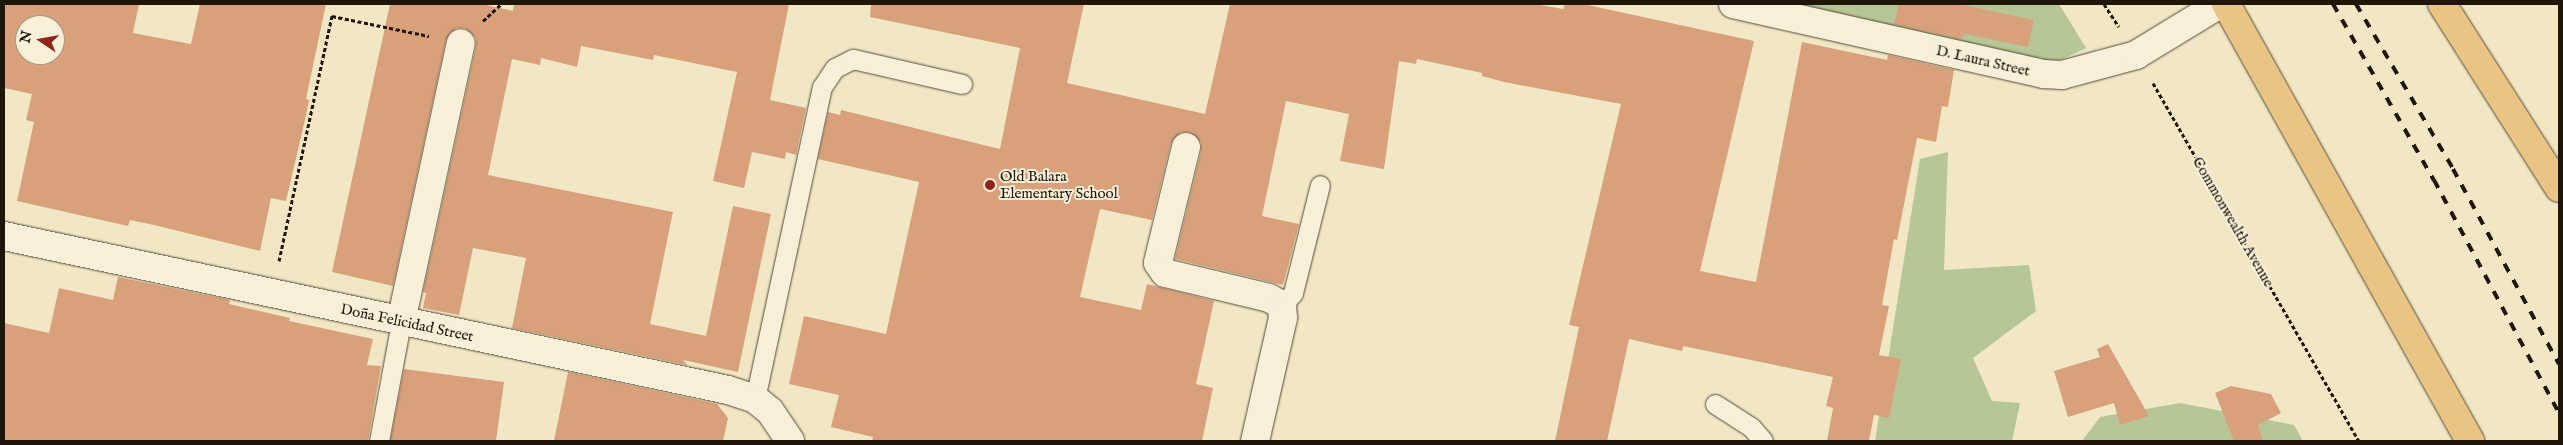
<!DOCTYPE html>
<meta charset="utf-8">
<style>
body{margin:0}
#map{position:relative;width:2563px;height:445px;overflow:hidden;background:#f2e7c4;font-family:"IM FELL English",serif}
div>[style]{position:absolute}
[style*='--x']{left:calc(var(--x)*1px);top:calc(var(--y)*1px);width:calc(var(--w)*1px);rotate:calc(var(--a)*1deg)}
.green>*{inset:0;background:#b7c696}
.building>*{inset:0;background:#d9a17b}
.path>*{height:3px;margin-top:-1.5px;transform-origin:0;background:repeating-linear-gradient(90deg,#1f1508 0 4px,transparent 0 6.5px)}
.roads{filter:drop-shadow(0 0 1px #544a37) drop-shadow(0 0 1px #544a37)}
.lane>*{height:19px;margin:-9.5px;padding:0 9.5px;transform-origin:9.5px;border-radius:9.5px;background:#f7efd9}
.street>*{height:28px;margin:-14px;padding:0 14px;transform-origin:14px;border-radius:14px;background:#f7efd9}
.primary>*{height:28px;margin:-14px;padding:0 14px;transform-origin:14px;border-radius:14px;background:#e9c482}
.rail>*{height:4px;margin-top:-2px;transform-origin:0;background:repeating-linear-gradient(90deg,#1f1508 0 9px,transparent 0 18px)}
.dots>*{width:14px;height:14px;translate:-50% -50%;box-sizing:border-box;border:2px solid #f7efd9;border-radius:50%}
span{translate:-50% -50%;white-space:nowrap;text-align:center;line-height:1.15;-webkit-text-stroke:4px #f7efd9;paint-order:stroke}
.street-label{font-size:15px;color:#1f1508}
.poi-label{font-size:15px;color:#1f1508}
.left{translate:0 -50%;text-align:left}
.frame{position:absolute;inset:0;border:5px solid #1f1508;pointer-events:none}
.north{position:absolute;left:15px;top:15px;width:50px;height:50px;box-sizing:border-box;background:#f7efd9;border:1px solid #a19885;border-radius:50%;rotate:282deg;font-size:14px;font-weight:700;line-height:20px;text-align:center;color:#1f1508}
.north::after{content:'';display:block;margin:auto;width:18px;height:22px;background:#8f2418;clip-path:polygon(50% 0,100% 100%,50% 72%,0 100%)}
</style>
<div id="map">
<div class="green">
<i style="clip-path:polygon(1776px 4px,2059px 4px,2086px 48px,2050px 65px)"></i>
<i style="clip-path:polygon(1948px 152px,1944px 270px,2029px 265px,2036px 311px,1973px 358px,1992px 401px,2020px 403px,2012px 441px,1875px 441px,1920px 159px)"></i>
<i style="clip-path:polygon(2180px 403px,2294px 425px,2303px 441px,2082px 441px,2100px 417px)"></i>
</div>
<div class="building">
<i style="clip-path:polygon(evenodd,4px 4px,139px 4px,133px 33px,191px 44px,200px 4px,326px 4px,306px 99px,309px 100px,307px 111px,286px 201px,271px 198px,260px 251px,154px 225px,130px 220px,128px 226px,17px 201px,34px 122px,26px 120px,32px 94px,4px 88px,4px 4px,25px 25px,55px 25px,55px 55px,25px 55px,25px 25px)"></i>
<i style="clip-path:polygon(390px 4px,482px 4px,513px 11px,514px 4px,789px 4px,770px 100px,806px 108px,796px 155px,786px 152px,785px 159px,752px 152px,744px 188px,713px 181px,737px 72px,654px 55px,653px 60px,581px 46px,577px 67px,541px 58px,540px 65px,512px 59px,488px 175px,673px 212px,650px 324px,706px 336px,733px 206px,771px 214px,738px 372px,683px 360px,687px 365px,512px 328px,526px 258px,473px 248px,459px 315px,423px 308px,426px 293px,423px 292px,476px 46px,476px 38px,465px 28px,456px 28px,446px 40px,393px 286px,332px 272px)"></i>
<i style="clip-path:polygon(871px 4px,1084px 4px,1067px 83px,1205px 114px,1230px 4px,1535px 4px,1563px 9px,1565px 4px,1583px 4px,1754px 41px,1700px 271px,1756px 282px,1802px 42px,1887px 60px,1888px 55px,1954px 70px,1948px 107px,1942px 106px,1936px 142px,1917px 138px,1897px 240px,1894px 239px,1882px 305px,1889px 306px,1879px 355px,1901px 359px,1889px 418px,1874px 415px,1869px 441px,1827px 441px,1833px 408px,1826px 406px,1833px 377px,1683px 346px,1682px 351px,1629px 339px,1607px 441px,1555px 441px,1579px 327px,1569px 325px,1621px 104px,1504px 82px,1482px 76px,1482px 73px,1417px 59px,1416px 64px,1399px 61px,1384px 169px,1340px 161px,1349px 114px,1286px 101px,1262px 216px,1299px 224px,1283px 285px,1175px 259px,1201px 151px,1201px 142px,1190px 132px,1181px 132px,1171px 143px,1152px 220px,1100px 209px,1080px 297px,1141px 310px,1147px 284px,1214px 301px,1196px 384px,1213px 388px,1202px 441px,872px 441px,873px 437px,831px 427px,839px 395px,789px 384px,804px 316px,886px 334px,919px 182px,818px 159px,828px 112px,840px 115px,841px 110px,1000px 149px,1020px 48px,870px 17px)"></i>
<i style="clip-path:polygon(1899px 4px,1958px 4px,2034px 20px,2028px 47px,1965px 34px,1960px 39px,1894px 24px)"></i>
<i style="clip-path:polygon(118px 277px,230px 300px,229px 304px,290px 318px,289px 321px,373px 339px,367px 365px,381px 366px,368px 441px,4px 441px,4px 323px,49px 333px,59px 288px,113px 300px)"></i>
<i style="clip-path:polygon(2108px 344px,2149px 416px,2120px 425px,2114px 403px,2068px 417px,2054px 371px,2100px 357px,2097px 349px)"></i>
<i style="clip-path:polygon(404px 369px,504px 382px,496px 441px,390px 441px)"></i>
<i style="clip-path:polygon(568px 372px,717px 404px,728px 418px,723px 441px,554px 441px)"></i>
<i style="clip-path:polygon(2231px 386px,2271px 394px,2281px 413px,2258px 425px,2263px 441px,2234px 441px,2215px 393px)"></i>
</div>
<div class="path">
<i style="--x:2104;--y:4;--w:27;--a:57"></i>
<i style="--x:483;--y:21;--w:25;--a:-43"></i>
<i style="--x:2153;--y:83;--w:413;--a:60.1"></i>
<i style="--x:279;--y:261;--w:251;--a:-77.8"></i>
<i style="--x:332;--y:16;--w:99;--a:11.7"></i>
</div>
<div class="roads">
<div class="lane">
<i style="--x:1282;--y:305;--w:16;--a:-47"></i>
<i style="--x:1293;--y:293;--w:111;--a:-76"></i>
<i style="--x:755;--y:399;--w:319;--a:-77.9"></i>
<i style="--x:822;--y:87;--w:23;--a:-56"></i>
<i style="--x:835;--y:68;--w:20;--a:-27"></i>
<i style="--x:853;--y:59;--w:112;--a:12.9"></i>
<i style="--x:1715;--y:404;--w:43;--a:32.6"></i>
<i style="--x:1751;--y:427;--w:18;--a:49"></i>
<i style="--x:379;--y:441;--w:121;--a:-79.5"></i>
</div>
<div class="street">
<i style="--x:1733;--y:4;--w:318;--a:12.7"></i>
<i style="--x:2043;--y:74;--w:19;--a:3"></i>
<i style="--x:2062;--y:75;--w:77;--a:-15.1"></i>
<i style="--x:2136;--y:55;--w:98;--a:-31.3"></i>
<i style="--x:1186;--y:147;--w:119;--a:103.6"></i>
<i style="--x:1158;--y:263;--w:12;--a:55"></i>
<i style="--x:1165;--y:273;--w:107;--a:13.5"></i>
<i style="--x:1269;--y:298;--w:15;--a:28"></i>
<i style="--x:1282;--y:305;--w:13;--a:86"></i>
<i style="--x:1283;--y:318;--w:126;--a:102.8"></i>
<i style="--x:4;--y:236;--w:740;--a:12.01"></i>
<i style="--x:728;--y:390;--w:28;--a:18"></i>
<i style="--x:755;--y:399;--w:19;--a:39"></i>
<i style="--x:770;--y:411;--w:36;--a:56"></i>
<i style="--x:401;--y:322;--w:285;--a:-77.9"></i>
</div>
<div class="primary">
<i style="--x:2226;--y:4;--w:501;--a:60.82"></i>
<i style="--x:2442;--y:4;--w:218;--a:57.5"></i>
</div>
</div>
<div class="rail">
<i style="--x:2333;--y:4;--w:203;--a:60.2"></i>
<i style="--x:2434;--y:180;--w:264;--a:61.8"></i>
<i style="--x:2356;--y:4;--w:191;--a:59.5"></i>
<i style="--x:2453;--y:169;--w:222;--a:61.5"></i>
</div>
<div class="dots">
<i style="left:990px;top:185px;background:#8f2418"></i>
</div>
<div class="street-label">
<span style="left:1983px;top:61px;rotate:13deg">D. Laura Street</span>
<span style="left:2233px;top:222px;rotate:60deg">Commonwealth Avenue</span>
<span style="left:407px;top:323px;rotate:12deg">Doña Felicidad Street</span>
</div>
<div class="poi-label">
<span class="left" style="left:1000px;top:185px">Old Balara<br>Elementary School</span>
</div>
<div class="frame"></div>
<div class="north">N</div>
</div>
